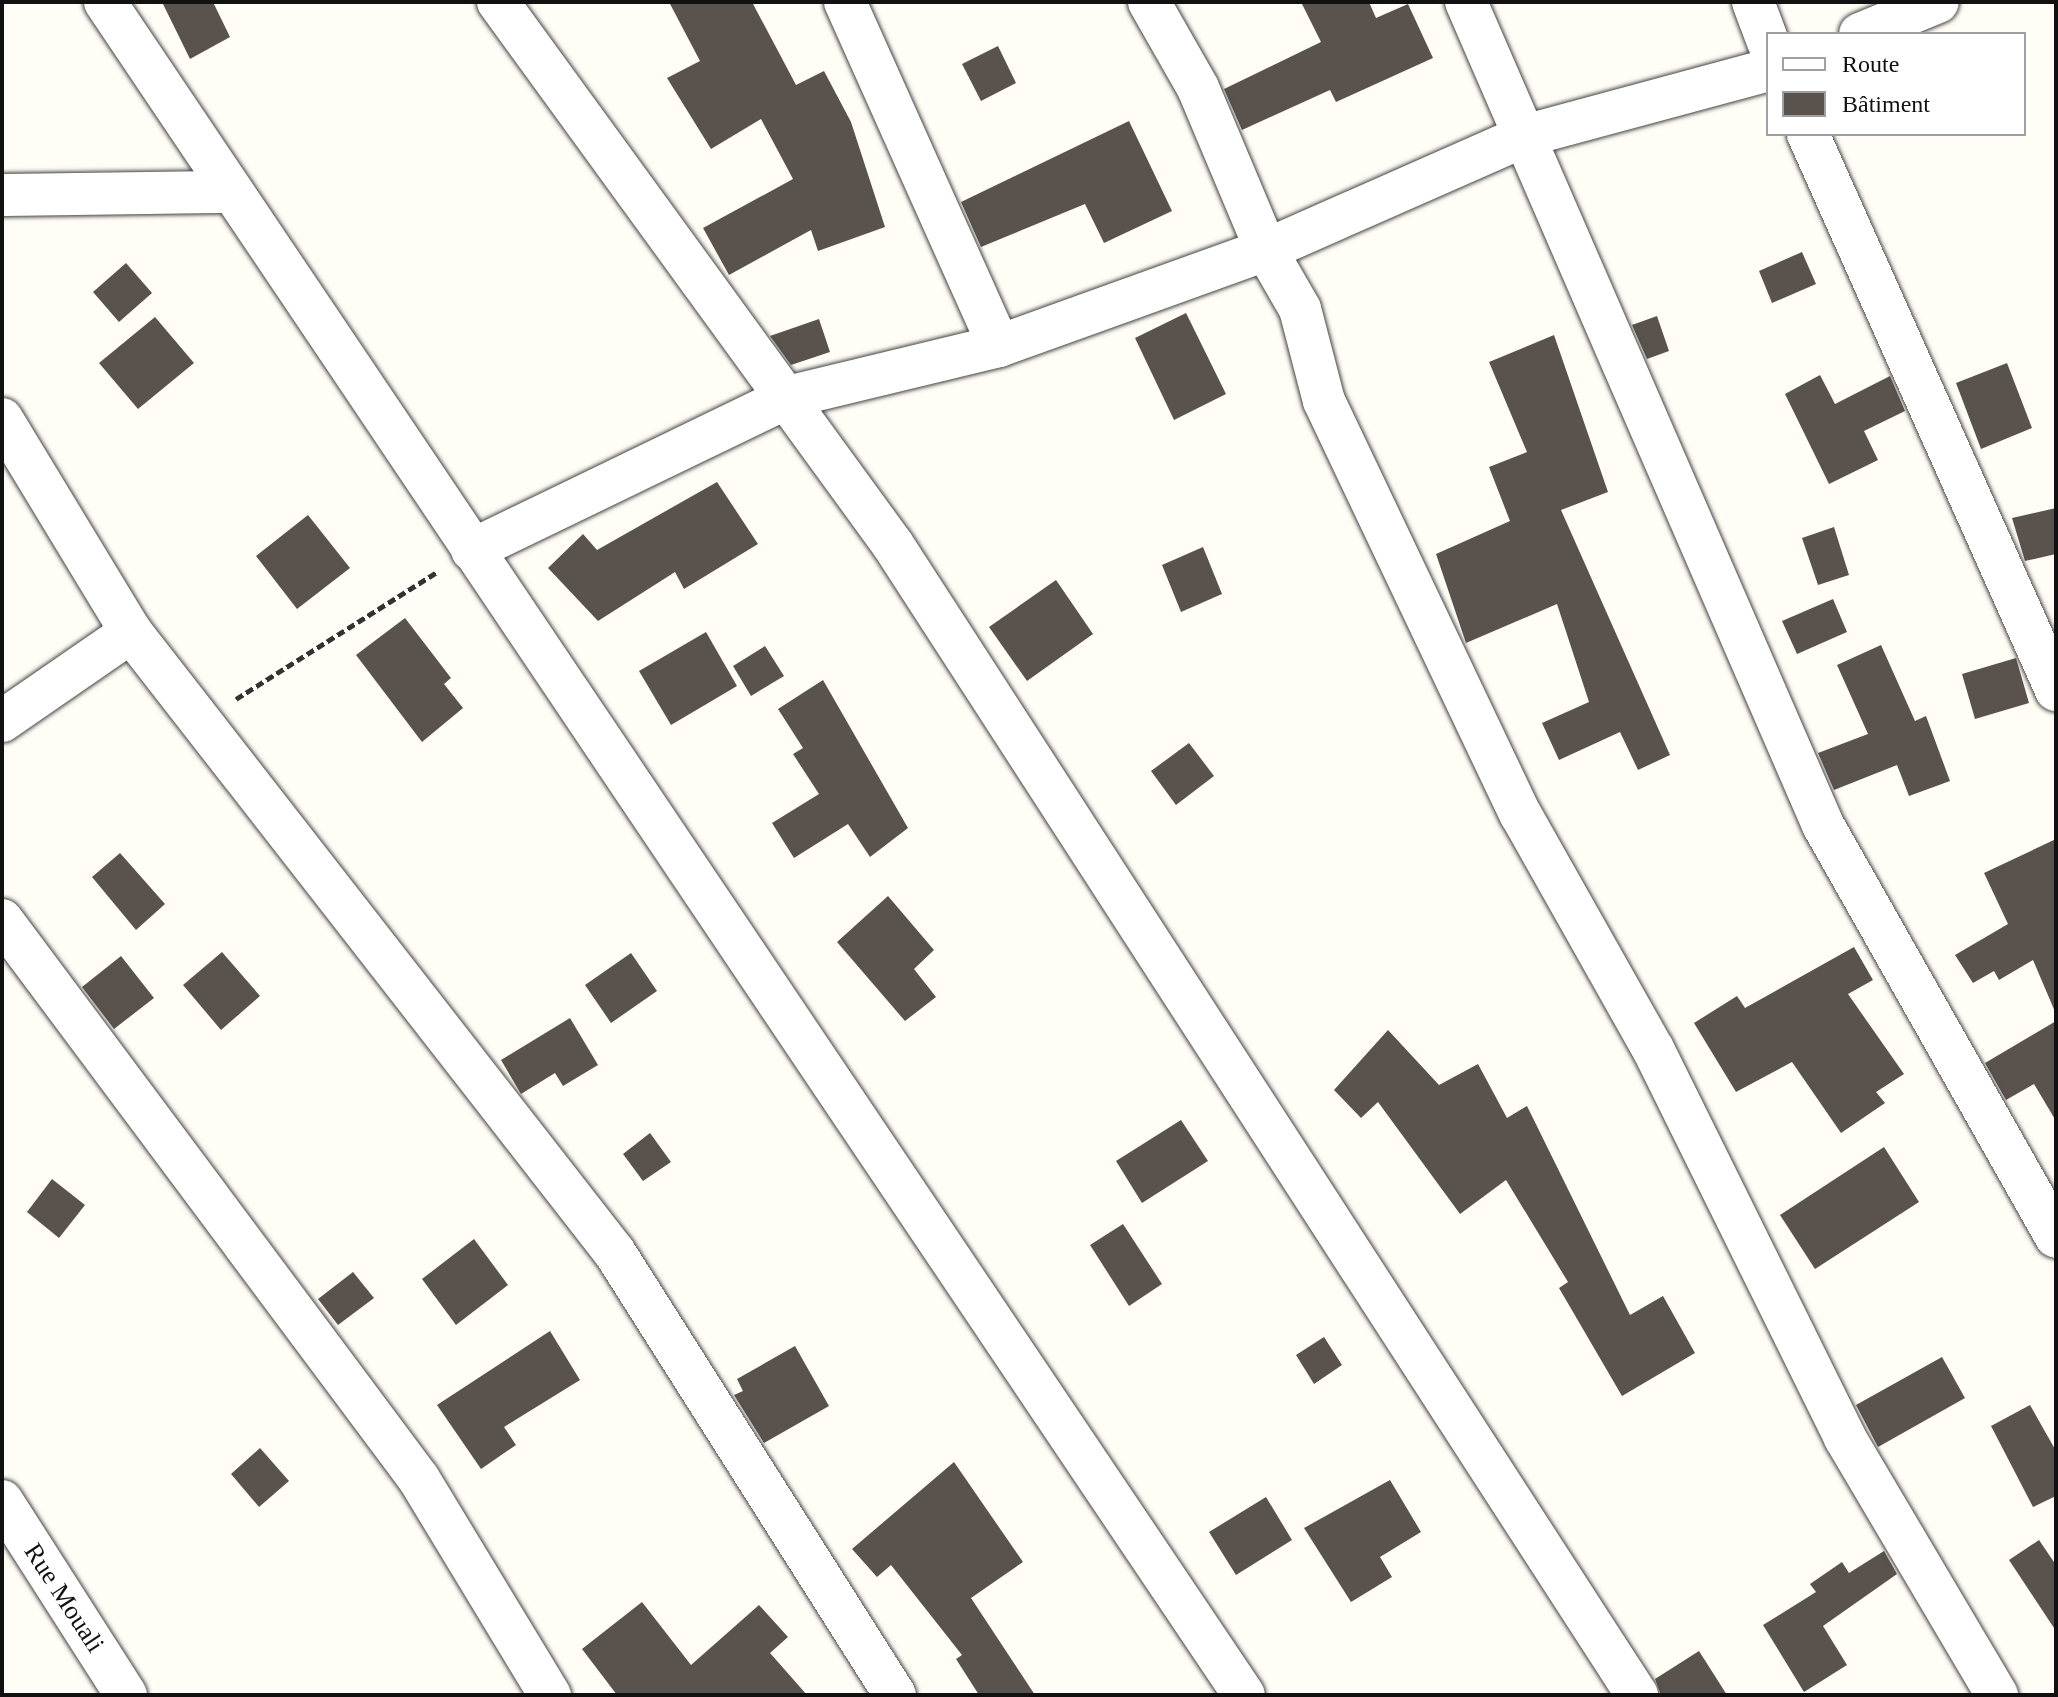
<!DOCTYPE html>
<meta charset="utf-8">
<style>
body{margin:0}
#map{position:relative;width:2058px;height:1697px;overflow:hidden;background:#fffdf5;font-family:Georgia,serif}
div>[style]{position:absolute}
[style*='--x']{left:calc(var(--x)*1px);top:calc(var(--y)*1px);width:calc(var(--w)*1px);rotate:calc(var(--a)*1deg)}
.building>*{inset:0;background:#5a524d}
.path>*{height:5px;margin-top:-2.5px;transform-origin:0;background:repeating-linear-gradient(90deg,#333 0 8px,transparent 0 12px)}
.roads{filter:drop-shadow(0 0 2px #444) drop-shadow(0 0 2px #444)}
.street>*{height:42px;margin:-21px;padding:0 21px;transform-origin:21px;border-radius:21px;background:#fff}
span{translate:-50% -50%;white-space:nowrap;text-align:center;line-height:1.15;-webkit-text-stroke:8px #fff;paint-order:stroke}
.street-label{font-size:26px;color:#111}
.frame{position:absolute;inset:0;border:4px solid #111;pointer-events:none}
.legend{position:absolute;left:1766px;top:32px;width:260px;height:104px;box-sizing:border-box;background:#fff;border:2px solid #a0a0a0;margin:0;padding:10px 14px;list-style:none;font-size:24px;color:#111}
.legend li{display:flex;align-items:center;gap:16px;height:40px}
.legend b{width:40px;border:2px solid #a0a0a0}
</style>
<div id="map">
<div class="building">
<i style="clip-path:polygon(162px 2px,213px 2px,230px 37px,190px 59px)"></i>
<i style="clip-path:polygon(669px 2px,752px 2px,796px 85px,824px 71px,851px 122px,885px 227px,818px 251px,811px 230px,729px 275px,703px 228px,793px 179px,761px 119px,711px 149px,667px 78px,700px 61px)"></i>
<i style="clip-path:polygon(1301px 2px,1369px 2px,1376px 18px,1408px 4px,1433px 58px,1336px 102px,1330px 90px,1242px 130px,1224px 89px,1321px 42px)"></i>
<i style="clip-path:polygon(998px 46px,1016px 83px,981px 101px,962px 64px)"></i>
<i style="clip-path:polygon(1129px 121px,1172px 211px,1104px 243px,1085px 204px,981px 247px,961px 202px)"></i>
<i style="clip-path:polygon(1802px 252px,1816px 284px,1772px 303px,1759px 271px)"></i>
<i style="clip-path:polygon(126px 263px,152px 293px,119px 322px,93px 292px)"></i>
<i style="clip-path:polygon(1186px 313px,1226px 394px,1174px 420px,1135px 338px)"></i>
<i style="clip-path:polygon(1657px 316px,1669px 351px,1647px 359px,1632px 325px)"></i>
<i style="clip-path:polygon(155px 317px,194px 363px,138px 409px,99px 363px)"></i>
<i style="clip-path:polygon(819px 319px,830px 352px,791px 365px,770px 336px)"></i>
<i style="clip-path:polygon(1554px 335px,1608px 492px,1561px 510px,1670px 755px,1638px 770px,1620px 732px,1559px 760px,1542px 723px,1589px 702px,1557px 604px,1466px 643px,1436px 554px,1510px 521px,1489px 467px,1527px 452px,1489px 362px)"></i>
<i style="clip-path:polygon(2007px 363px,2032px 428px,1981px 449px,1956px 383px)"></i>
<i style="clip-path:polygon(1820px 375px,1835px 404px,1890px 376px,1905px 411px,1864px 431px,1878px 460px,1829px 484px,1785px 394px)"></i>
<i style="clip-path:polygon(717px 482px,758px 544px,684px 589px,675px 572px,598px 621px,548px 568px,583px 534px,597px 550px)"></i>
<i style="clip-path:polygon(2056px 508px,2056px 554px,2025px 561px,2012px 518px)"></i>
<i style="clip-path:polygon(308px 515px,350px 568px,297px 609px,256px 556px)"></i>
<i style="clip-path:polygon(1834px 527px,1849px 575px,1818px 585px,1802px 538px)"></i>
<i style="clip-path:polygon(1203px 547px,1222px 594px,1181px 612px,1162px 565px)"></i>
<i style="clip-path:polygon(1056px 580px,1093px 634px,1027px 681px,989px 627px)"></i>
<i style="clip-path:polygon(1833px 599px,1847px 632px,1797px 654px,1782px 621px)"></i>
<i style="clip-path:polygon(405px 618px,451px 678px,444px 684px,463px 708px,422px 742px,356px 655px)"></i>
<i style="clip-path:polygon(706px 632px,737px 686px,671px 725px,639px 671px)"></i>
<i style="clip-path:polygon(1881px 645px,1915px 721px,1926px 716px,1950px 781px,1909px 796px,1897px 765px,1834px 790px,1818px 753px,1868px 734px,1837px 665px)"></i>
<i style="clip-path:polygon(765px 646px,784px 676px,751px 696px,733px 666px)"></i>
<i style="clip-path:polygon(2016px 658px,2029px 703px,1975px 719px,1962px 674px)"></i>
<i style="clip-path:polygon(823px 680px,908px 828px,870px 857px,848px 824px,794px 858px,772px 823px,819px 794px,793px 754px,803px 748px,778px 709px)"></i>
<i style="clip-path:polygon(1189px 743px,1214px 776px,1176px 805px,1151px 771px)"></i>
<i style="clip-path:polygon(2056px 839px,2056px 1014px,2033px 960px,1999px 980px,1994px 971px,1973px 983px,1955px 955px,2008px 924px,1984px 873px)"></i>
<i style="clip-path:polygon(120px 853px,165px 904px,136px 930px,92px 877px)"></i>
<i style="clip-path:polygon(888px 896px,934px 950px,914px 969px,936px 997px,905px 1021px,837px 942px)"></i>
<i style="clip-path:polygon(1854px 947px,1873px 980px,1848px 994px,1904px 1074px,1876px 1092px,1885px 1103px,1841px 1133px,1792px 1062px,1736px 1092px,1694px 1023px,1737px 996px,1745px 1008px)"></i>
<i style="clip-path:polygon(222px 952px,260px 996px,221px 1030px,183px 985px)"></i>
<i style="clip-path:polygon(631px 953px,657px 991px,611px 1023px,585px 985px)"></i>
<i style="clip-path:polygon(121px 956px,154px 998px,114px 1029px,82px 987px)"></i>
<i style="clip-path:polygon(570px 1018px,598px 1065px,563px 1086px,555px 1073px,521px 1094px,501px 1060px)"></i>
<i style="clip-path:polygon(2056px 1021px,2056px 1121px,2034px 1084px,2006px 1100px,1985px 1063px)"></i>
<i style="clip-path:polygon(1388px 1030px,1439px 1085px,1478px 1064px,1507px 1118px,1527px 1106px,1630px 1315px,1663px 1296px,1695px 1353px,1622px 1396px,1559px 1288px,1568px 1282px,1506px 1180px,1460px 1214px,1378px 1102px,1361px 1118px,1334px 1090px)"></i>
<i style="clip-path:polygon(1181px 1120px,1208px 1161px,1142px 1203px,1116px 1161px)"></i>
<i style="clip-path:polygon(650px 1133px,671px 1162px,643px 1181px,623px 1154px)"></i>
<i style="clip-path:polygon(1884px 1147px,1919px 1202px,1815px 1269px,1780px 1215px)"></i>
<i style="clip-path:polygon(52px 1179px,85px 1205px,59px 1238px,27px 1212px)"></i>
<i style="clip-path:polygon(1123px 1224px,1162px 1284px,1129px 1306px,1090px 1245px)"></i>
<i style="clip-path:polygon(474px 1239px,508px 1285px,456px 1325px,422px 1279px)"></i>
<i style="clip-path:polygon(353px 1272px,374px 1298px,338px 1325px,318px 1299px)"></i>
<i style="clip-path:polygon(550px 1331px,580px 1380px,504px 1427px,516px 1445px,481px 1469px,437px 1405px)"></i>
<i style="clip-path:polygon(1324px 1337px,1342px 1365px,1314px 1384px,1296px 1355px)"></i>
<i style="clip-path:polygon(795px 1346px,829px 1406px,764px 1443px,734px 1395px,743px 1391px,737px 1379px)"></i>
<i style="clip-path:polygon(1942px 1357px,1965px 1398px,1878px 1447px,1856px 1405px)"></i>
<i style="clip-path:polygon(2030px 1405px,2056px 1451px,2056px 1496px,2033px 1507px,1991px 1426px)"></i>
<i style="clip-path:polygon(260px 1448px,289px 1481px,259px 1507px,231px 1474px)"></i>
<i style="clip-path:polygon(954px 1462px,1023px 1562px,971px 1598px,1035px 1695px,979px 1695px,956px 1659px,962px 1655px,891px 1565px,877px 1577px,852px 1549px)"></i>
<i style="clip-path:polygon(1390px 1480px,1421px 1532px,1380px 1557px,1392px 1577px,1351px 1602px,1304px 1528px)"></i>
<i style="clip-path:polygon(1266px 1497px,1292px 1540px,1236px 1575px,1209px 1532px)"></i>
<i style="clip-path:polygon(2039px 1540px,2056px 1565px,2056px 1631px,2009px 1560px)"></i>
<i style="clip-path:polygon(1884px 1551px,1897px 1574px,1823px 1626px,1847px 1665px,1804px 1692px,1763px 1625px,1816px 1592px,1810px 1584px,1842px 1562px,1849px 1573px)"></i>
<i style="clip-path:polygon(642px 1602px,691px 1665px,759px 1605px,788px 1637px,770px 1653px,807px 1695px,617px 1695px,582px 1649px)"></i>
<i style="clip-path:polygon(1699px 1651px,1727px 1695px,1661px 1695px,1655px 1679px)"></i>
</div>
<div class="path">
<i style="--x:236;--y:699;--w:238;--a:-32.3"></i>
</div>
<div class="roads">
<div class="street">
<i style="--x:105;--y:2;--w:2040;--a:56.07"></i>
<i style="--x:498;--y:2;--w:671;--a:53.97"></i>
<i style="--x:893;--y:545;--w:1370;--a:57.1"></i>
<i style="--x:845;--y:2;--w:377;--a:65.9"></i>
<i style="--x:1149;--y:2;--w:99;--a:60.3"></i>
<i style="--x:1198;--y:88;--w:176;--a:67.2"></i>
<i style="--x:1266;--y:250;--w:68;--a:60"></i>
<i style="--x:1300;--y:309;--w:95;--a:75.4"></i>
<i style="--x:1324;--y:401;--w:458;--a:64.6"></i>
<i style="--x:1521;--y:815;--w:269;--a:60.6"></i>
<i style="--x:1653;--y:1049;--w:434;--a:63.7"></i>
<i style="--x:1845;--y:1438;--w:299;--a:59.4"></i>
<i style="--x:1466;--y:2;--w:897;--a:66.55"></i>
<i style="--x:1823;--y:825;--w:473;--a:60.5"></i>
<i style="--x:1753;--y:2;--w:43;--a:69.4"></i>
<i style="--x:1860;--y:34;--w:84;--a:-22.3"></i>
<i style="--x:1808;--y:134;--w:609;--a:65.96"></i>
<i style="--x:2;--y:195;--w:229;--a:-0.8"></i>
<i style="--x:2;--y:419;--w:249;--a:58.8"></i>
<i style="--x:131;--y:632;--w:787;--a:52.07"></i>
<i style="--x:615;--y:1253;--w:523;--a:57.65"></i>
<i style="--x:472;--y:550;--w:351;--a:-25.8"></i>
<i style="--x:788;--y:397;--w:217;--a:-13.6"></i>
<i style="--x:999;--y:346;--w:284;--a:-19.8"></i>
<i style="--x:1266;--y:250;--w:282;--a:-23.8"></i>
<i style="--x:1524;--y:136;--w:253;--a:-15.1"></i>
<i style="--x:2;--y:721;--w:157;--a:-34.6"></i>
<i style="--x:2;--y:920;--w:697;--a:53.28"></i>
<i style="--x:419;--y:1479;--w:253;--a:58.8"></i>
<i style="--x:2;--y:1501;--w:230;--a:57.4"></i>
</div>
</div>
<div class="street-label">
<span style="left:64px;top:1598px;rotate:57deg">Rue Mouali</span>
</div>
<div class="frame"></div>
<ul class="legend">
<li><b style="height:10px;background:#fff"></b>Route</li>
<li><b style="height:22px;background:#5a524d"></b>Bâtiment</li>
</ul>
</div>
